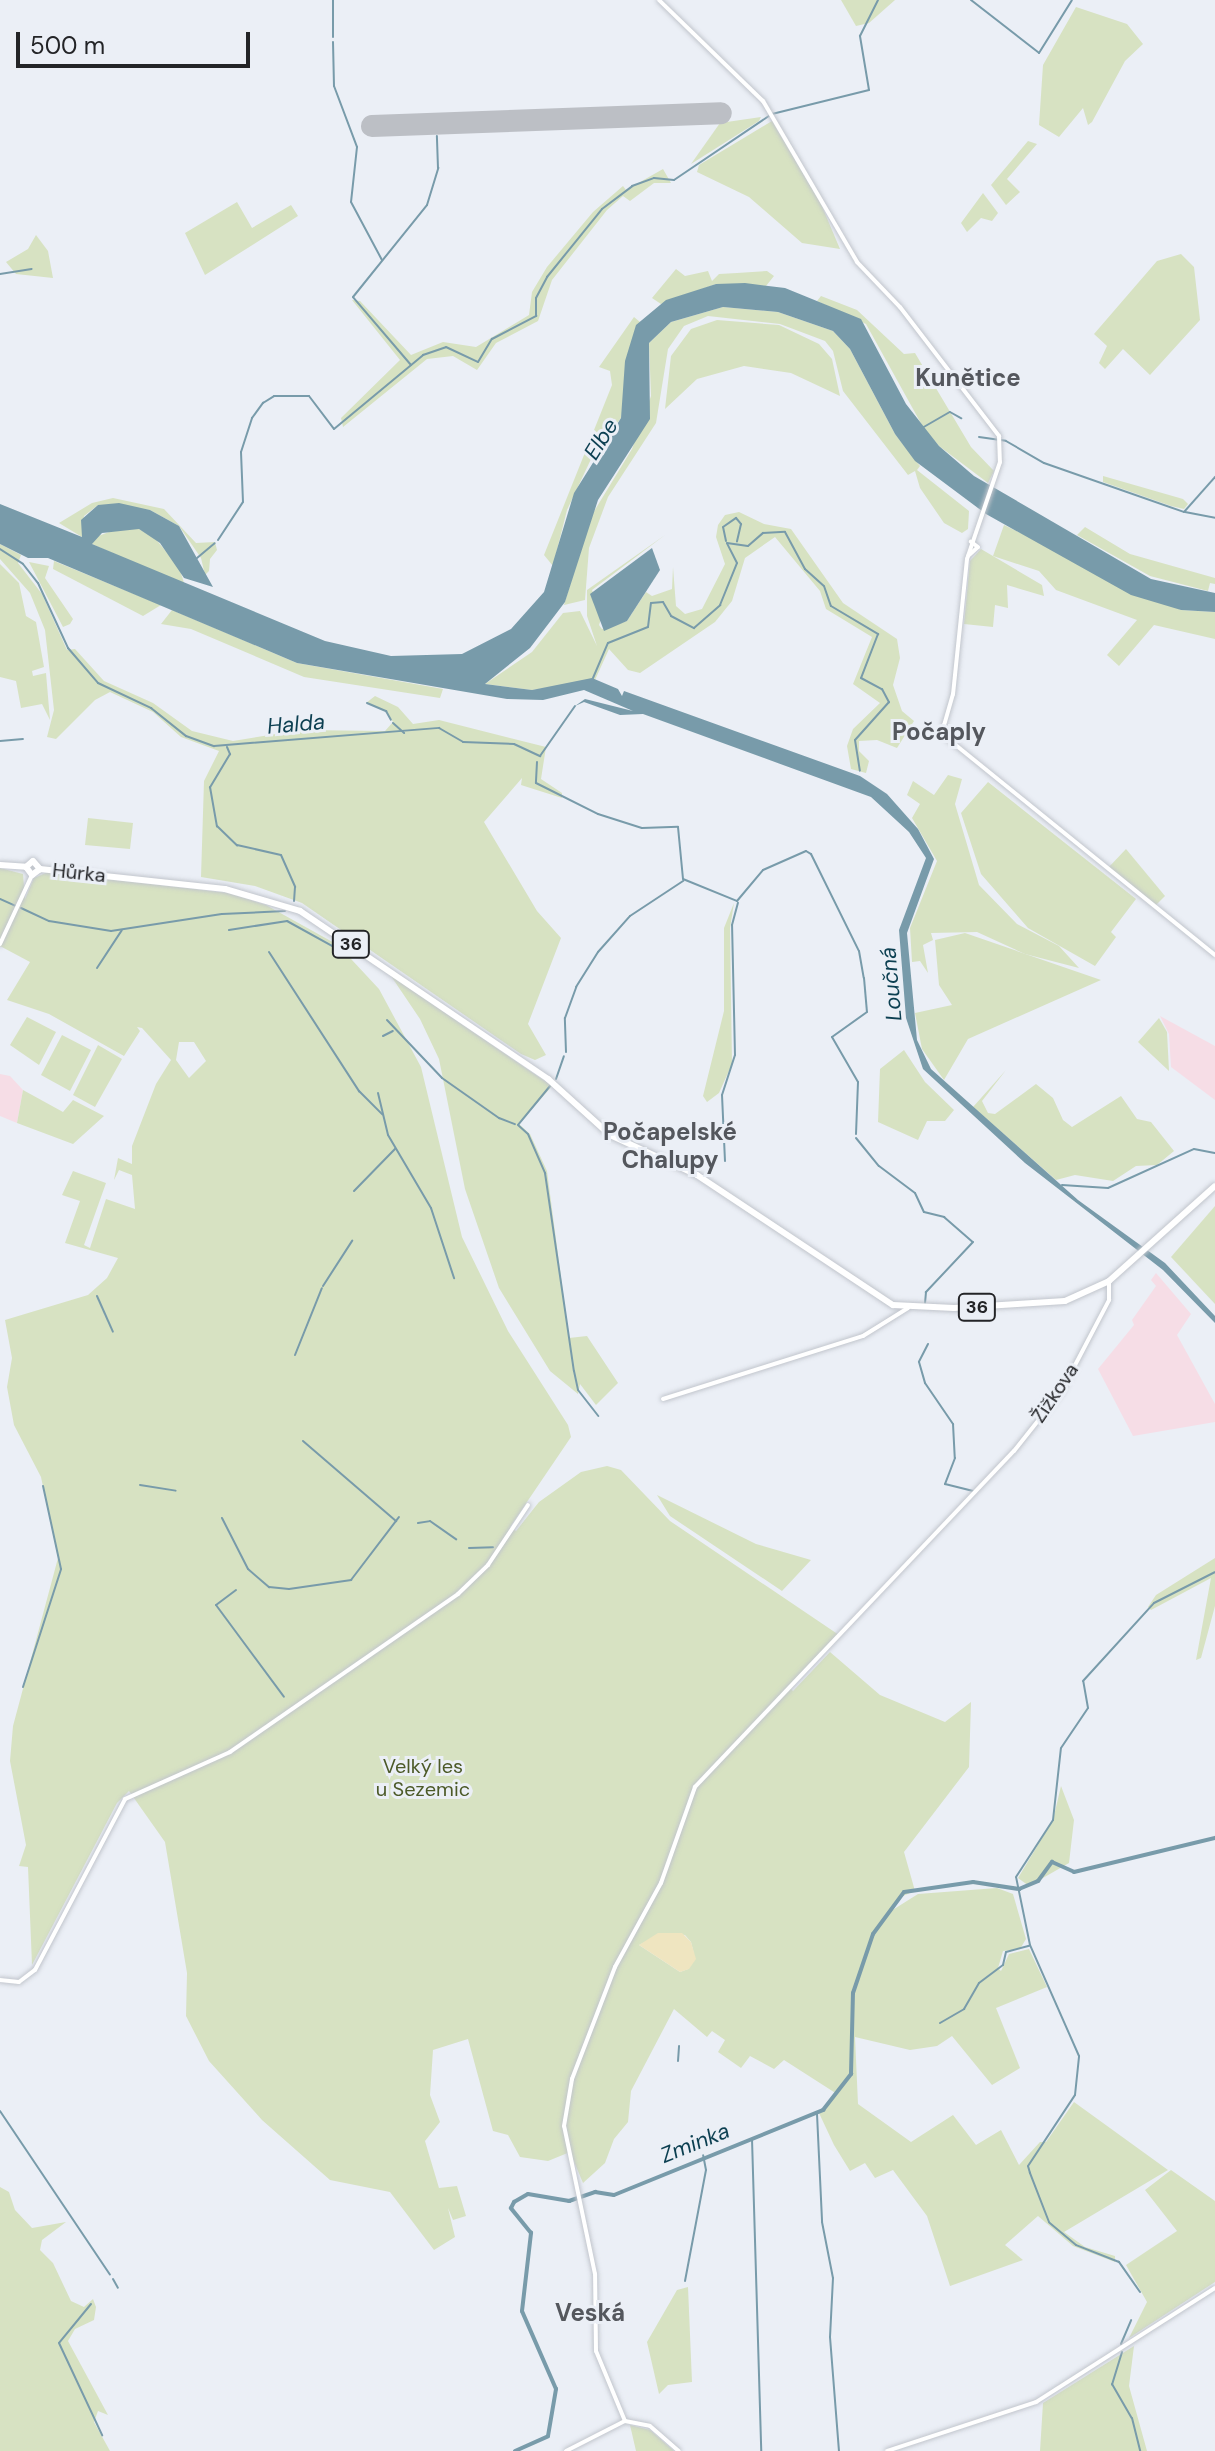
<!DOCTYPE html>
<meta charset="utf-8">
<style>
body{margin:0}
#map{position:relative;width:1215px;height:2451px;overflow:hidden;background:#ebeff6;font-family:"DM Sans",sans-serif}
div>[style]{position:absolute}
[style*='--x']{left:calc(var(--x)*1px);top:calc(var(--y)*1px);width:calc(var(--w)*1px);rotate:calc(var(--a)*1deg)}
.industrial>*{inset:0;background:#f6dde6}
.green>*{inset:0;background:#d7e2c2}
.sand>*{inset:0;background:#efe5c0}
.water>*{inset:0;background:#789baa}
.stream>*{height:2px;margin:-1px;padding:0 1px;transform-origin:1px;border-radius:1px;background:#789baa}
.canal>*{height:4px;margin:-2px;padding:0 2px;transform-origin:2px;border-radius:2px;background:#789baa}
.runway>*{height:22px;margin:-11px;padding:0 11px;transform-origin:11px;border-radius:11px;background:#bcbfc5}
.roads{filter:drop-shadow(0 0 2px #c1c5cc) drop-shadow(0 0 2px #c1c5cc)}
.tertiary>*{height:4px;margin:-2px;padding:0 2px;transform-origin:2px;border-radius:2px;background:#fff}
.primary>*{height:6px;margin:-3px;padding:0 3px;transform-origin:3px;border-radius:3px;background:#fff}
span{translate:-50% -50%;white-space:nowrap;text-align:center;line-height:1.15;-webkit-text-stroke:6px #ebeff6;paint-order:stroke}
.shield-label span{padding:2px 6px;background:#ebeff6;border:2px solid;border-radius:6px;-webkit-text-stroke-width:0}
.shield-label{font-size:18px;color:#232427;font-weight:700}
.street-label{font-size:20px;color:#232427}
.park-label{font-size:20px;color:#4c5a28}
.water-label{font-size:22px;color:#0c3f51;font-style:italic}
.quarter-label{font-size:24px;color:#54575d;font-weight:700}
.scale{position:absolute;left:16px;top:32px;width:234px;height:36px;box-sizing:border-box;border:4px solid #232427;border-top:0;padding-left:10px;font-size:24px;line-height:28px;white-space:nowrap;color:#232427;-webkit-text-stroke:6px #ebeff6;paint-order:stroke}
</style>
<div id="map">
<div class="industrial">
<i style="clip-path:polygon(1160px 1016px,1215px 1046px,1215px 1100px,1171px 1067px,1169px 1034px)"></i>
<i style="clip-path:polygon(0 1074px,10px 1076px,23px 1090px,17px 1123px,0 1116px)"></i>
<i style="clip-path:polygon(1156px 1273px,1191px 1314px,1177px 1335px,1215px 1404px,1215px 1422px,1133px 1436px,1098px 1369px,1134px 1325px,1132px 1320px,1156px 1286px,1151px 1280px)"></i>
</div>
<div class="green">
<i style="clip-path:polygon(841px 0,895px 0,869px 23px,856px 26px)"></i>
<i style="clip-path:polygon(1076px 7px,1127px 24px,1143px 44px,1125px 61px,1092px 122px,1088px 125px,1083px 108px,1059px 137px,1039px 125px,1043px 65px)"></i>
<i style="clip-path:polygon(761px 117px,759px 121px,691px 164px,720px 123px)"></i>
<i style="clip-path:polygon(772px 121px,821px 204px,840px 249px,802px 243px,749px 197px,697px 172px,699px 165px)"></i>
<i style="clip-path:polygon(1028px 141px,1037px 144px,1007px 179px,1020px 192px,1006px 205px,991px 185px)"></i>
<i style="clip-path:polygon(663px 169px,671px 183px,654px 183px,630px 201px,623px 196px,607px 210px,552px 280px,538px 321px,496px 343px,477px 370px,453px 356px,427px 359px,343px 427px,341px 418px,400px 360px,352px 300px,360px 301px,411px 355px,443px 342px,476px 347px,529px 315px,532px 292px,547px 267px,593px 212px,623px 186px,626px 190px)"></i>
<i style="clip-path:polygon(983px 193px,998px 213px,992px 221px,981px 218px,967px 232px,961px 223px)"></i>
<i style="clip-path:polygon(237px 202px,252px 228px,291px 205px,298px 216px,205px 275px,185px 233px)"></i>
<i style="clip-path:polygon(36px 235px,48px 251px,53px 278px,16px 274px,6px 262px,28px 249px)"></i>
<i style="clip-path:polygon(1181px 254px,1194px 267px,1200px 320px,1150px 375px,1123px 349px,1105px 369px,1099px 363px,1107px 346px,1094px 334px,1157px 261px)"></i>
<i style="clip-path:polygon(676px 269px,685px 276px,708px 271px,712px 281px,719px 274px,737px 273px,767px 271px,774px 276px,766px 286px,716px 284px,661px 304px,652px 298px)"></i>
<i style="clip-path:polygon(821px 296px,857px 310px,904px 354px,915px 353px,971px 447px,994px 471px,988px 483px,939px 446px,923px 427px,866px 324px,817px 301px)"></i>
<i style="clip-path:polygon(723px 307px,778px 312px,833px 331px,850px 349px,895px 434px,920px 466px,917px 470px,969px 511px,968px 529px,962px 533px,944px 523px,920px 488px,915px 471px,908px 475px,843px 391px,833px 351px,825px 341px,780px 324px,708px 316px,684px 326px,668px 349px,656px 423px,608px 497px,589px 548px,585px 600px,564px 605px,590px 518px,632px 449px,651px 396px,649px 343px,671px 322px)"></i>
<i style="clip-path:polygon(634px 317px,640px 322px,621px 418px,592px 457px,567px 510px,553px 566px,544px 555px,612px 385px,610px 371px,599px 367px)"></i>
<i style="clip-path:polygon(717px 320px,779px 325px,819px 344px,832px 359px,840px 396px,791px 373px,744px 366px,697px 379px,665px 409px,671px 356px,691px 329px)"></i>
<i style="clip-path:polygon(1103px 476px,1183px 499px,1188px 504px,1184px 509px,1171px 506px,1103px 482px)"></i>
<i style="clip-path:polygon(113px 498px,164px 509px,196px 543px,215px 542px,217px 550px,210px 559px,209px 571px,205px 575px,201px 558px,179px 526px,150px 510px,98px 505px,84px 516px,82px 537px,59px 523px,92px 503px)"></i>
<i style="clip-path:polygon(739px 512px,764px 524px,791px 529px,843px 603px,897px 639px,900px 658px,893px 685px,902px 711px,914px 721px,897px 748px,877px 740px,859px 741px,859px 751px,869px 761px,866px 773px,851px 769px,847px 746px,853px 729px,880px 703px,853px 684px,872px 637px,826px 609px,820px 591px,775px 537px,745px 558px,732px 601px,715px 622px,640px 673px,628px 670px,609px 649px,595px 680px,532px 690px,485px 684px,532px 652px,563px 613px,580px 611px,597px 646px,587px 616px,587px 590px,665px 535px,592px 590px,602px 616px,599px 625px,602px 629px,627px 621px,646px 592px,652px 596px,672px 589px,673px 567px,676px 606px,685px 614px,702px 609px,725px 564px,716px 537px,718px 525px,725px 515px)"></i>
<i style="clip-path:polygon(1004px 525px,1181px 610px,1215px 612px,1215px 639px,1154px 625px,1119px 666px,1107px 655px,1137px 620px,1056px 590px,1039px 571px,993px 556px)"></i>
<i style="clip-path:polygon(1085px 527px,1130px 554px,1215px 578px,1215px 584px,1210px 583px,1208px 591px,1150px 576px,1077px 535px)"></i>
<i style="clip-path:polygon(117px 529px,139px 529px,154px 537px,179px 567px,185px 586px,92px 544px,93px 538px)"></i>
<i style="clip-path:polygon(0 544px,21px 555px,18px 563px,42px 594px,67px 650px,75px 649px,104px 681px,153px 703px,192px 731px,233px 741px,301px 730px,385px 731px,393px 722px,387px 712px,366px 703px,375px 696px,398px 707px,413px 724px,439px 720px,546px 747px,541px 779px,562px 793px,562px 798px,521px 785px,522px 778px,484px 822px,537px 911px,561px 938px,528px 1024px,546px 1055px,535px 1060px,521px 1054px,302px 903px,255px 886px,201px 877px,204px 781px,219px 751px,181px 737px,153px 712px,110px 692px,95px 700px,56px 739px,47px 737px,54px 710px,45px 630px,30px 593px,0 559px)"></i>
<i style="clip-path:polygon(981px 549px,1042px 585px,1044px 596px,1007px 585px,1008px 608px,995px 605px,993px 627px,964px 624px,970px 561px)"></i>
<i style="clip-path:polygon(54px 561px,161px 605px,143px 616px,53px 569px)"></i>
<i style="clip-path:polygon(29px 562px,49px 566px,45px 578px,73px 619px,70px 624px,63px 627px)"></i>
<i style="clip-path:polygon(0 564px,19px 583px,26px 616px,36px 622px,44px 667px,32px 671px,33px 676px,46px 673px,50px 720px,42px 704px,21px 708px,16px 681px,0 677px)"></i>
<i style="clip-path:polygon(172px 610px,297px 663px,443px 689px,440px 698px,304px 677px,191px 629px,161px 624px)"></i>
<i style="clip-path:polygon(948px 775px,962px 779px,955px 804px,979px 885px,1017px 924px,1059px 946px,1079px 968px,1025px 954px,977px 932px,931px 933px,933px 940px,923px 945px,928px 973px,920px 961px,912px 962px,910px 928px,937px 861px,912px 818px,920px 804px,907px 795px,913px 781px,934px 795px)"></i>
<i style="clip-path:polygon(988px 782px,1136px 899px,1111px 932px,1116px 937px,1095px 966px,1028px 928px,981px 874px,961px 813px)"></i>
<i style="clip-path:polygon(88px 818px,133px 823px,130px 849px,85px 845px)"></i>
<i style="clip-path:polygon(1126px 849px,1165px 896px,1156px 905px,1108px 868px)"></i>
<i style="clip-path:polygon(evenodd,0 868px,23px 874px,25px 899px,34px 878px,48px 872px,228px 893px,266px 905px,338px 945px,379px 989px,421px 1067px,462px 1237px,508px 1331px,568px 1425px,571px 1437px,510px 1527px,516px 1531px,539px 1502px,581px 1472px,607px 1466px,621px 1470px,670px 1521px,839px 1635px,790px 1688px,793px 1691px,830px 1652px,880px 1695px,945px 1722px,971px 1702px,969px 1767px,904px 1852px,915px 1891px,898px 1898px,891px 1911px,918px 1894px,997px 1888px,1013px 1894px,1026px 1939px,1020px 1949px,1003px 1951px,998px 1968px,1001px 1971px,1009px 1954px,1029px 1949px,1047px 1987px,996px 2008px,1020px 2068px,992px 2085px,952px 2036px,937px 2046px,910px 2050px,855px 2037px,858px 2104px,911px 2142px,953px 2115px,976px 2145px,1001px 2130px,1019px 2165px,1040px 2142px,1046px 2142px,1074px 2102px,1168px 2170px,1064px 2232px,1085px 2247px,1115px 2256px,1115px 2262px,1073px 2246px,1038px 2216px,1005px 2245px,1023px 2260px,950px 2286px,927px 2216px,893px 2170px,875px 2178px,865px 2163px,850px 2171px,834px 2145px,819px 2113px,837px 2094px,784px 2060px,774px 2069px,750px 2056px,741px 2068px,718px 2052px,725px 2040px,712px 2031px,707px 2037px,674px 2009px,631px 2091px,628px 2122px,614px 2139px,605px 2163px,583px 2183px,570px 2152px,548px 2161px,520px 2157px,508px 2135px,493px 2131px,468px 2039px,433px 2050px,430px 2095px,440px 2122px,425px 2141px,439px 2188px,457px 2186px,466px 2216px,453px 2220px,448px 2208px,455px 2237px,434px 2250px,390px 2192px,330px 2180px,262px 2120px,209px 2061px,186px 2016px,187px 1973px,165px 1842px,129px 1791px,117px 1803px,32px 1965px,28px 1867px,19px 1866px,26px 1845px,10px 1761px,13px 1726px,58px 1558px,41px 1477px,14px 1425px,7px 1387px,12px 1358px,5px 1320px,88px 1295px,107px 1278px,118px 1258px,65px 1243px,80px 1201px,62px 1195px,73px 1171px,106px 1183px,84px 1245px,90px 1248px,106px 1199px,135px 1209px,132px 1175px,119px 1170px,114px 1180px,118px 1158px,132px 1164px,132px 1146px,156px 1084px,171px 1060px,142px 1028px,137px 1027px,140px 1031px,124px 1056px,49px 1014px,7px 1000px,30px 962px,0 946px,0 868px,179px 1042px,194px 1042px,206px 1061px,189px 1078px,176px 1060px,179px 1042px,0 868px,663px 1933px,685px 1935px,691px 1942px,694px 1954px,688px 1969px,680px 1972px,639px 1945px,663px 1933px)"></i>
<i style="clip-path:polygon(734px 903px,730px 928px,732px 1064px,719px 1093px,707px 1102px,703px 1096px,724px 1011px,724px 928px)"></i>
<i style="clip-path:polygon(965px 933px,1101px 980px,968px 1039px,944px 1080px,922px 1049px,915px 1013px,952px 1005px,939px 985px,935px 940px)"></i>
<i style="clip-path:polygon(391px 976px,552px 1086px,519px 1124px,530px 1134px,547px 1171px,569px 1338px,587px 1336px,618px 1383px,596px 1405px,580px 1384px,578px 1394px,550px 1371px,499px 1288px,465px 1189px,439px 1059px,420px 1019px)"></i>
<i style="clip-path:polygon(27px 1017px,56px 1032px,39px 1065px,10px 1045px)"></i>
<i style="clip-path:polygon(1159px 1018px,1167px 1032px,1169px 1071px,1138px 1042px)"></i>
<i style="clip-path:polygon(62px 1035px,91px 1050px,70px 1091px,41px 1075px)"></i>
<i style="clip-path:polygon(98px 1045px,122px 1059px,95px 1107px,73px 1095px)"></i>
<i style="clip-path:polygon(904px 1050px,925px 1082px,954px 1110px,945px 1121px,927px 1121px,918px 1140px,878px 1122px,880px 1069px)"></i>
<i style="clip-path:polygon(1006px 1070px,982px 1101px,988px 1113px,995px 1114px,1036px 1084px,1053px 1098px,1063px 1120px,1072px 1127px,1121px 1096px,1137px 1119px,1151px 1122px,1174px 1151px,1157px 1165px,1136px 1166px,1113px 1181px,1075px 1175px,1056px 1180px,973px 1107px)"></i>
<i style="clip-path:polygon(23px 1090px,63px 1112px,73px 1100px,104px 1116px,73px 1144px,17px 1123px)"></i>
<i style="clip-path:polygon(1215px 1206px,1215px 1304px,1171px 1257px)"></i>
<i style="clip-path:polygon(657px 1495px,756px 1544px,811px 1560px,782px 1591px,670px 1516px)"></i>
<i style="clip-path:polygon(1215px 1558px,1215px 1606px,1201px 1658px,1196px 1660px,1211px 1578px,1151px 1610px,1148px 1607px,1156px 1595px)"></i>
<i style="clip-path:polygon(1061px 1786px,1074px 1820px,1069px 1863px,1029px 1886px,1018px 1878px,1053px 1820px)"></i>
<i style="clip-path:polygon(1171px 2170px,1215px 2201px,1215px 2282px,1129px 2338px,1147px 2302px,1126px 2265px,1177px 2231px,1145px 2190px)"></i>
<i style="clip-path:polygon(0 2187px,9px 2192px,15px 2210px,32px 2228px,66px 2222px,42px 2240px,40px 2250px,53px 2263px,71px 2301px,84px 2307px,93px 2299px,96px 2307px,94px 2320px,75px 2329px,68px 2341px,108px 2415px,98px 2411px,94px 2422px,110px 2451px,0 2451px)"></i>
<i style="clip-path:polygon(688px 2287px,692px 2382px,668px 2385px,659px 2394px,647px 2342px,677px 2290px)"></i>
<i style="clip-path:polygon(1134px 2346px,1129px 2386px,1147px 2451px,1040px 2451px,1043px 2403px)"></i>
<i style="clip-path:polygon(630px 2425px,650px 2430px,674px 2451px,636px 2451px)"></i>
</div>
<div class="sand">
<i style="clip-path:polygon(658px 1933px,682px 1933px,691px 1942px,696px 1959px,689px 1969px,680px 1972px,639px 1945px)"></i>
</div>
<div class="water">
<i style="clip-path:polygon(745px 283px,785px 288px,861px 319px,906px 404px,939px 446px,974px 476px,1151px 579px,1215px 593px,1215px 612px,1181px 610px,1131px 595px,986px 514px,915px 461px,895px 434px,850px 349px,833px 331px,778px 312px,723px 307px,671px 322px,649px 343px,650px 419px,598px 500px,565px 602px,530px 648px,485px 684px,532px 690px,592px 678px,618px 689px,622px 696px,624px 691px,860px 776px,887px 794px,918px 829px,934px 859px,907px 933px,917px 1040px,931px 1069px,1078px 1200px,1165px 1263px,1215px 1316px,1215px 1323px,1163px 1270px,1025px 1163px,923px 1069px,906px 1018px,899px 930px,926px 858px,909px 832px,871px 797px,643px 714px,620px 715px,584px 702px,575px 706px,585px 699px,633px 711px,584px 690px,543px 700px,507px 699px,297px 663px,48px 558px,28px 558px,0 544px,0 504px,82px 537px,81px 520px,98px 505px,119px 503px,150px 510px,179px 526px,213px 587px,184px 578px,160px 543px,139px 529px,102px 533px,92px 544px,325px 641px,391px 656px,462px 654px,511px 629px,544px 592px,574px 493px,621px 418px,625px 361px,636px 325px,666px 300px,716px 284px)"></i>
<i style="clip-path:polygon(652px 548px,660px 570px,627px 621px,604px 631px,590px 594px)"></i>
</div>
<div class="stream">
<i style="--x:333;--y:0;--w:37;--a:90"></i>
<i style="--x:971;--y:0;--w:86;--a:37.9"></i>
<i style="--x:1039;--y:53;--w:62;--a:-58.1"></i>
<i style="--x:333;--y:42;--w:44;--a:88.7"></i>
<i style="--x:334;--y:86;--w:65;--a:69.3"></i>
<i style="--x:357;--y:147;--w:55;--a:96.2"></i>
<i style="--x:351;--y:202;--w:66;--a:61.9"></i>
<i style="--x:0;--y:274;--w:32;--a:-9"></i>
<i style="--x:411;--y:365;--w:89;--a:-130.5"></i>
<i style="--x:353;--y:297;--w:118;--a:-51.2"></i>
<i style="--x:427;--y:205;--w:39;--a:-73"></i>
<i style="--x:438;--y:168;--w:32;--a:-92"></i>
<i style="--x:922;--y:428;--w:32;--a:-30"></i>
<i style="--x:950;--y:412;--w:13;--a:29"></i>
<i style="--x:979;--y:437;--w:27;--a:8"></i>
<i style="--x:1006;--y:441;--w:44;--a:30.1"></i>
<i style="--x:1044;--y:463;--w:148;--a:19.3"></i>
<i style="--x:1184;--y:512;--w:47;--a:-48.5"></i>
<i style="--x:1185;--y:512;--w:31;--a:11"></i>
<i style="--x:218;--y:540;--w:45;--a:-56.7"></i>
<i style="--x:243;--y:502;--w:50;--a:-92.3"></i>
<i style="--x:241;--y:452;--w:36;--a:-72"></i>
<i style="--x:252;--y:418;--w:19;--a:-54"></i>
<i style="--x:263;--y:403;--w:13;--a:-32"></i>
<i style="--x:274;--y:396;--w:35;--a:0"></i>
<i style="--x:309;--y:396;--w:41;--a:52.9"></i>
<i style="--x:334;--y:429;--w:116;--a:-39.7"></i>
<i style="--x:423;--y:355;--w:24;--a:-19"></i>
<i style="--x:446;--y:347;--w:35;--a:25"></i>
<i style="--x:478;--y:362;--w:27;--a:-59"></i>
<i style="--x:492;--y:339;--w:50;--a:-27.6"></i>
<i style="--x:536;--y:316;--w:18;--a:-90"></i>
<i style="--x:536;--y:298;--w:24;--a:-62"></i>
<i style="--x:547;--y:277;--w:87;--a:-51"></i>
<i style="--x:602;--y:209;--w:38;--a:-37"></i>
<i style="--x:632;--y:186;--w:23;--a:-20"></i>
<i style="--x:654;--y:178;--w:20;--a:6"></i>
<i style="--x:674;--y:180;--w:118;--a:-34"></i>
<i style="--x:772;--y:114;--w:100;--a:-13.9"></i>
<i style="--x:869;--y:90;--w:55;--a:-99.5"></i>
<i style="--x:860;--y:36;--w:40;--a:-63.4"></i>
<i style="--x:726;--y:541;--w:14;--a:-102"></i>
<i style="--x:723;--y:527;--w:16;--a:-35"></i>
<i style="--x:736;--y:518;--w:8;--a:50"></i>
<i style="--x:741;--y:524;--w:18;--a:103"></i>
<i style="--x:0;--y:549;--w:27;--a:33"></i>
<i style="--x:23;--y:564;--w:24;--a:52"></i>
<i style="--x:38;--y:583;--w:72;--a:65.2"></i>
<i style="--x:68;--y:648;--w:46;--a:49.4"></i>
<i style="--x:98;--y:683;--w:59;--a:25.3"></i>
<i style="--x:151;--y:708;--w:45;--a:38.7"></i>
<i style="--x:186;--y:736;--w:30;--a:20"></i>
<i style="--x:214;--y:746;--w:226;--a:-4.6"></i>
<i style="--x:439;--y:728;--w:28;--a:30"></i>
<i style="--x:463;--y:742;--w:51;--a:2.2"></i>
<i style="--x:514;--y:744;--w:29;--a:25"></i>
<i style="--x:540;--y:756;--w:61;--a:-55"></i>
<i style="--x:197;--y:558;--w:23;--a:-40"></i>
<i style="--x:593;--y:678;--w:38;--a:-67"></i>
<i style="--x:608;--y:643;--w:43;--a:-21.8"></i>
<i style="--x:648;--y:627;--w:24;--a:-83"></i>
<i style="--x:651;--y:603;--w:12;--a:-5"></i>
<i style="--x:663;--y:602;--w:16;--a:60"></i>
<i style="--x:671;--y:616;--w:26;--a:28"></i>
<i style="--x:694;--y:628;--w:35;--a:-41"></i>
<i style="--x:720;--y:605;--w:45;--a:-68"></i>
<i style="--x:737;--y:563;--w:22;--a:-117"></i>
<i style="--x:727;--y:543;--w:21;--a:8"></i>
<i style="--x:748;--y:546;--w:20;--a:-41"></i>
<i style="--x:763;--y:533;--w:22;--a:-3"></i>
<i style="--x:785;--y:532;--w:42;--a:61.6"></i>
<i style="--x:805;--y:569;--w:25;--a:42"></i>
<i style="--x:824;--y:586;--w:21;--a:71"></i>
<i style="--x:831;--y:606;--w:55;--a:30.8"></i>
<i style="--x:878;--y:634;--w:47;--a:111.1"></i>
<i style="--x:861;--y:678;--w:24;--a:28"></i>
<i style="--x:882;--y:689;--w:15;--a:62"></i>
<i style="--x:889;--y:702;--w:51;--a:131.8"></i>
<i style="--x:855;--y:740;--w:31;--a:81"></i>
<i style="--x:367;--y:703;--w:21;--a:23"></i>
<i style="--x:386;--y:711;--w:10;--a:61"></i>
<i style="--x:393;--y:723;--w:15;--a:42"></i>
<i style="--x:0;--y:741;--w:23;--a:-5"></i>
<i style="--x:227;--y:747;--w:8;--a:67"></i>
<i style="--x:230;--y:754;--w:39;--a:121"></i>
<i style="--x:210;--y:787;--w:40;--a:80"></i>
<i style="--x:217;--y:826;--w:28;--a:44"></i>
<i style="--x:237;--y:845;--w:45;--a:12.8"></i>
<i style="--x:281;--y:855;--w:35;--a:66"></i>
<i style="--x:295;--y:887;--w:14;--a:94"></i>
<i style="--x:537;--y:762;--w:21;--a:93"></i>
<i style="--x:536;--y:783;--w:69;--a:26.6"></i>
<i style="--x:598;--y:814;--w:46;--a:17.7"></i>
<i style="--x:642;--y:828;--w:36;--a:-2"></i>
<i style="--x:678;--y:827;--w:52;--a:84.5"></i>
<i style="--x:683;--y:879;--w:58;--a:22.2"></i>
<i style="--x:737;--y:901;--w:40;--a:-50"></i>
<i style="--x:763;--y:870;--w:47;--a:-23.8"></i>
<i style="--x:806;--y:851;--w:6;--a:31"></i>
<i style="--x:811;--y:854;--w:108;--a:63.7"></i>
<i style="--x:859;--y:951;--w:27;--a:80"></i>
<i style="--x:864;--y:978;--w:34;--a:85"></i>
<i style="--x:867;--y:1012;--w:43;--a:144.5"></i>
<i style="--x:832;--y:1037;--w:52;--a:60"></i>
<i style="--x:858;--y:1082;--w:52;--a:92.2"></i>
<i style="--x:0;--y:899;--w:17;--a:24"></i>
<i style="--x:21;--y:908;--w:31;--a:25"></i>
<i style="--x:49;--y:921;--w:63;--a:9.2"></i>
<i style="--x:111;--y:931;--w:112;--a:-8.7"></i>
<i style="--x:222;--y:914;--w:63;--a:-2.7"></i>
<i style="--x:229;--y:930;--w:59;--a:-8.8"></i>
<i style="--x:287;--y:921;--w:56;--a:28.9"></i>
<i style="--x:269;--y:952;--w:166;--a:57.1"></i>
<i style="--x:359;--y:1091;--w:33;--a:45"></i>
<i style="--x:97;--y:968;--w:45;--a:-56.7"></i>
<i style="--x:387;--y:1020;--w:80;--a:46.5"></i>
<i style="--x:442;--y:1078;--w:70;--a:35.1"></i>
<i style="--x:499;--y:1118;--w:17;--a:21"></i>
<i style="--x:383;--y:1036;--w:11;--a:-27"></i>
<i style="--x:566;--y:1052;--w:34;--a:-92"></i>
<i style="--x:565;--y:1018;--w:33;--a:-70"></i>
<i style="--x:576;--y:987;--w:41;--a:-57.8"></i>
<i style="--x:598;--y:952;--w:48;--a:-48.4"></i>
<i style="--x:630;--y:916;--w:64;--a:-33.4"></i>
<i style="--x:556;--y:1079;--w:24;--a:-71"></i>
<i style="--x:550;--y:1086;--w:50;--a:129.4"></i>
<i style="--x:518;--y:1125;--w:13;--a:42"></i>
<i style="--x:528;--y:1134;--w:43;--a:66.4"></i>
<i style="--x:545;--y:1173;--w:200;--a:81.7"></i>
<i style="--x:574;--y:1371;--w:19;--a:78"></i>
<i style="--x:578;--y:1390;--w:33;--a:52"></i>
<i style="--x:378;--y:1093;--w:43;--a:76.6"></i>
<i style="--x:388;--y:1135;--w:85;--a:59.5"></i>
<i style="--x:431;--y:1208;--w:74;--a:71.8"></i>
<i style="--x:856;--y:1138;--w:36;--a:51"></i>
<i style="--x:879;--y:1166;--w:45;--a:36.9"></i>
<i style="--x:915;--y:1193;--w:21;--a:65"></i>
<i style="--x:924;--y:1212;--w:21;--a:14"></i>
<i style="--x:944;--y:1217;--w:38;--a:41"></i>
<i style="--x:973;--y:1242;--w:69;--a:133.2"></i>
<i style="--x:926;--y:1292;--w:11;--a:95"></i>
<i style="--x:725;--y:1161;--w:66;--a:-92.6"></i>
<i style="--x:722;--y:1095;--w:42;--a:-72"></i>
<i style="--x:735;--y:1055;--w:130;--a:-91.3"></i>
<i style="--x:732;--y:925;--w:23;--a:-75"></i>
<i style="--x:1062;--y:1185;--w:46;--a:3.7"></i>
<i style="--x:1108;--y:1188;--w:94;--a:-24.4"></i>
<i style="--x:1194;--y:1149;--w:21;--a:11"></i>
<i style="--x:354;--y:1191;--w:59;--a:-45.7"></i>
<i style="--x:323;--y:1286;--w:54;--a:-57.2"></i>
<i style="--x:97;--y:1296;--w:39;--a:66"></i>
<i style="--x:928;--y:1344;--w:20;--a:117"></i>
<i style="--x:919;--y:1362;--w:22;--a:74"></i>
<i style="--x:925;--y:1383;--w:50;--a:55.7"></i>
<i style="--x:953;--y:1424;--w:34;--a:87"></i>
<i style="--x:955;--y:1458;--w:28;--a:111"></i>
<i style="--x:945;--y:1484;--w:29;--a:14"></i>
<i style="--x:295;--y:1355;--w:72;--a:-68.1"></i>
<i style="--x:303;--y:1441;--w:123;--a:40.7"></i>
<i style="--x:140;--y:1485;--w:36;--a:9"></i>
<i style="--x:222;--y:1518;--w:57;--a:63"></i>
<i style="--x:248;--y:1569;--w:28;--a:41"></i>
<i style="--x:269;--y:1587;--w:20;--a:6"></i>
<i style="--x:289;--y:1589;--w:63;--a:-8.3"></i>
<i style="--x:351;--y:1580;--w:79;--a:-52.7"></i>
<i style="--x:418;--y:1523;--w:12;--a:-9"></i>
<i style="--x:430;--y:1521;--w:32;--a:35"></i>
<i style="--x:469;--y:1548;--w:24;--a:-2"></i>
<i style="--x:236;--y:1590;--w:25;--a:143"></i>
<i style="--x:216;--y:1605;--w:114;--a:53.5"></i>
<i style="--x:23;--y:1687;--w:124;--a:-72.1"></i>
<i style="--x:61;--y:1569;--w:85;--a:-102.2"></i>
<i style="--x:940;--y:2023;--w:28;--a:-30"></i>
<i style="--x:964;--y:2009;--w:30;--a:-60"></i>
<i style="--x:979;--y:1983;--w:30;--a:-37"></i>
<i style="--x:1003;--y:1965;--w:13;--a:-77"></i>
<i style="--x:1006;--y:1952;--w:24;--a:-15"></i>
<i style="--x:678;--y:2061;--w:15;--a:-86"></i>
<i style="--x:0;--y:2111;--w:197;--a:56.1"></i>
<i style="--x:817;--y:2114;--w:108;--a:87.3"></i>
<i style="--x:822;--y:2222;--w:57;--a:78.9"></i>
<i style="--x:833;--y:2278;--w:59;--a:92.9"></i>
<i style="--x:830;--y:2337;--w:114;--a:85.5"></i>
<i style="--x:752;--y:2139;--w:312;--a:88.3"></i>
<i style="--x:113;--y:2279;--w:10;--a:61"></i>
<i style="--x:685;--y:2281;--w:113;--a:-79.3"></i>
<i style="--x:706;--y:2170;--w:15;--a:-101"></i>
<i style="--x:1140;--y:2292;--w:37;--a:-125"></i>
<i style="--x:1119;--y:2262;--w:46;--a:-158.4"></i>
<i style="--x:1076;--y:2245;--w:35;--a:-140"></i>
<i style="--x:1049;--y:2222;--w:53;--a:-111.2"></i>
<i style="--x:1030;--y:2173;--w:7;--a:-106"></i>
<i style="--x:1028;--y:2166;--w:85;--a:-56.5"></i>
<i style="--x:1075;--y:2095;--w:39;--a:-84"></i>
<i style="--x:1079;--y:2056;--w:121;--a:-113.8"></i>
<i style="--x:1030;--y:1945;--w:69;--a:-101.6"></i>
<i style="--x:1016;--y:1877;--w:68;--a:-57"></i>
<i style="--x:1053;--y:1820;--w:72;--a:-83.7"></i>
<i style="--x:1061;--y:1748;--w:48;--a:-56"></i>
<i style="--x:1088;--y:1708;--w:27;--a:-100"></i>
<i style="--x:1083;--y:1681;--w:105;--a:-47.7"></i>
<i style="--x:1154;--y:1603;--w:68;--a:-26.9"></i>
<i style="--x:91;--y:2304;--w:50;--a:129.4"></i>
<i style="--x:59;--y:2343;--w:102;--a:64.9"></i>
<i style="--x:1121;--y:2344;--w:26;--a:-67"></i>
<i style="--x:1122;--y:2352;--w:34;--a:107"></i>
<i style="--x:1112;--y:2384;--w:39;--a:60"></i>
<i style="--x:1132;--y:2418;--w:34;--a:76"></i>
</div>
<div class="canal">
<i style="--x:515;--y:2451;--w:36;--a:-24"></i>
<i style="--x:548;--y:2436;--w:48;--a:-80.3"></i>
<i style="--x:556;--y:2389;--w:85;--a:-113.6"></i>
<i style="--x:522;--y:2311;--w:79;--a:-83.4"></i>
<i style="--x:531;--y:2233;--w:32;--a:-129"></i>
<i style="--x:511;--y:2208;--w:7;--a:-63"></i>
<i style="--x:514;--y:2202;--w:16;--a:-30"></i>
<i style="--x:528;--y:2194;--w:42;--a:9.7"></i>
<i style="--x:569;--y:2201;--w:28;--a:-19"></i>
<i style="--x:595;--y:2192;--w:19;--a:9"></i>
<i style="--x:614;--y:2195;--w:226;--a:-22.1"></i>
<i style="--x:823;--y:2110;--w:46;--a:-52.1"></i>
<i style="--x:851;--y:2074;--w:81;--a:-88.6"></i>
<i style="--x:853;--y:1993;--w:62;--a:-71.3"></i>
<i style="--x:873;--y:1934;--w:52;--a:-53.6"></i>
<i style="--x:904;--y:1892;--w:70;--a:-8.2"></i>
<i style="--x:973;--y:1882;--w:47;--a:8.7"></i>
<i style="--x:1019;--y:1889;--w:21;--a:-23"></i>
<i style="--x:1038;--y:1881;--w:24;--a:-54"></i>
<i style="--x:1052;--y:1862;--w:24;--a:24"></i>
<i style="--x:1074;--y:1872;--w:145;--a:-13.6"></i>
</div>
<div class="runway">
<i style="--x:372;--y:126;--w:349;--a:-2.1"></i>
</div>
<div class="roads">
<div class="tertiary">
<i style="--x:659;--y:0;--w:145;--a:44.2"></i>
<i style="--x:763;--y:101;--w:186;--a:59.7"></i>
<i style="--x:857;--y:262;--w:62;--a:46.3"></i>
<i style="--x:900;--y:307;--w:163;--a:52.5"></i>
<i style="--x:999;--y:436;--w:26;--a:88"></i>
<i style="--x:1000;--y:462;--w:102;--a:108.8"></i>
<i style="--x:967;--y:559;--w:136;--a:95.9"></i>
<i style="--x:953;--y:694;--w:32;--a:106"></i>
<i style="--x:944;--y:725;--w:13;--a:77"></i>
<i style="--x:947;--y:738;--w:345;--a:39"></i>
<i style="--x:968;--y:556;--w:13;--a:-42"></i>
<i style="--x:978;--y:547;--w:9;--a:-144"></i>
<i style="--x:0;--y:944;--w:76;--a:-65.1"></i>
<i style="--x:663;--y:1399;--w:210;--a:-17.5"></i>
<i style="--x:863;--y:1336;--w:53;--a:-31.9"></i>
<i style="--x:0;--y:1980;--w:19;--a:6"></i>
<i style="--x:19;--y:1982;--w:20;--a:-37"></i>
<i style="--x:35;--y:1970;--w:193;--a:-62.2"></i>
<i style="--x:125;--y:1799;--w:115;--a:-24.1"></i>
<i style="--x:230;--y:1752;--w:277;--a:-34.7"></i>
<i style="--x:458;--y:1594;--w:42;--a:-44"></i>
<i style="--x:488;--y:1565;--w:72;--a:-56.3"></i>
<i style="--x:625;--y:2421;--w:76;--a:-112.5"></i>
<i style="--x:596;--y:2351;--w:77;--a:-90.7"></i>
<i style="--x:595;--y:2274;--w:151;--a:-101.8"></i>
<i style="--x:564;--y:2126;--w:48;--a:-80.3"></i>
<i style="--x:572;--y:2079;--w:120;--a:-69"></i>
<i style="--x:615;--y:1967;--w:96;--a:-61.3"></i>
<i style="--x:661;--y:1883;--w:102;--a:-70.5"></i>
<i style="--x:695;--y:1787;--w:463;--a:-46.5"></i>
<i style="--x:1014;--y:1451;--w:75;--a:-51.5"></i>
<i style="--x:1061;--y:1392;--w:104;--a:-62.4"></i>
<i style="--x:1109;--y:1300;--w:19;--a:-90"></i>
<i style="--x:566;--y:2451;--w:66;--a:-27"></i>
<i style="--x:625;--y:2421;--w:25;--a:11"></i>
<i style="--x:650;--y:2426;--w:38;--a:41"></i>
<i style="--x:887;--y:2451;--w:157;--a:-18.2"></i>
<i style="--x:1036;--y:2402;--w:212;--a:-32.5"></i>
</div>
<div class="primary">
<i style="--x:0;--y:865;--w:26;--a:4"></i>
<i style="--x:26;--y:867;--w:10;--a:53"></i>
<i style="--x:32;--y:875;--w:10;--a:-37"></i>
<i style="--x:26;--y:867;--w:9;--a:-41"></i>
<i style="--x:33;--y:861;--w:11;--a:49"></i>
<i style="--x:40;--y:869;--w:186;--a:6.2"></i>
<i style="--x:225;--y:889;--w:78;--a:16.3"></i>
<i style="--x:300;--y:911;--w:300;--a:34.1"></i>
<i style="--x:548;--y:1079;--w:84;--a:42.1"></i>
<i style="--x:610;--y:1135;--w:96;--a:24.7"></i>
<i style="--x:697;--y:1175;--w:235;--a:33.6"></i>
<i style="--x:893;--y:1305;--w:61;--a:2.8"></i>
<i style="--x:954;--y:1308;--w:111;--a:-3.6"></i>
<i style="--x:1065;--y:1301;--w:48;--a:-24.4"></i>
<i style="--x:1109;--y:1281;--w:142;--a:-41.9"></i>
</div>
</div>
<div class="shield-label">
<span style="left:351px;top:944px">36</span>
<span style="left:977px;top:1307px">36</span>
</div>
<div class="street-label">
<span style="left:79px;top:873px;rotate:6deg">Hůrka</span>
<span style="left:1055px;top:1393px;rotate:-56deg">Žižkova</span>
</div>
<div class="park-label">
<span style="left:423px;top:1778px">Velký les<br>u Sezemic</span>
</div>
<div class="water-label">
<span style="left:601px;top:439px;rotate:-58deg">Elbe</span>
<span style="left:296px;top:724px;rotate:-5deg">Halda</span>
<span style="left:891px;top:984px;rotate:-95deg">Loučná</span>
<span style="left:695px;top:2143px;rotate:-22deg">Zminka</span>
</div>
<div class="quarter-label">
<span style="left:968px;top:378px">Kunětice</span>
<span style="left:939px;top:732px">Počaply</span>
<span style="left:670px;top:1146px">Počapelské<br>Chalupy</span>
<span style="left:590px;top:2313px">Veská</span>
</div>
<div class="scale">500 m</div>
</div>
